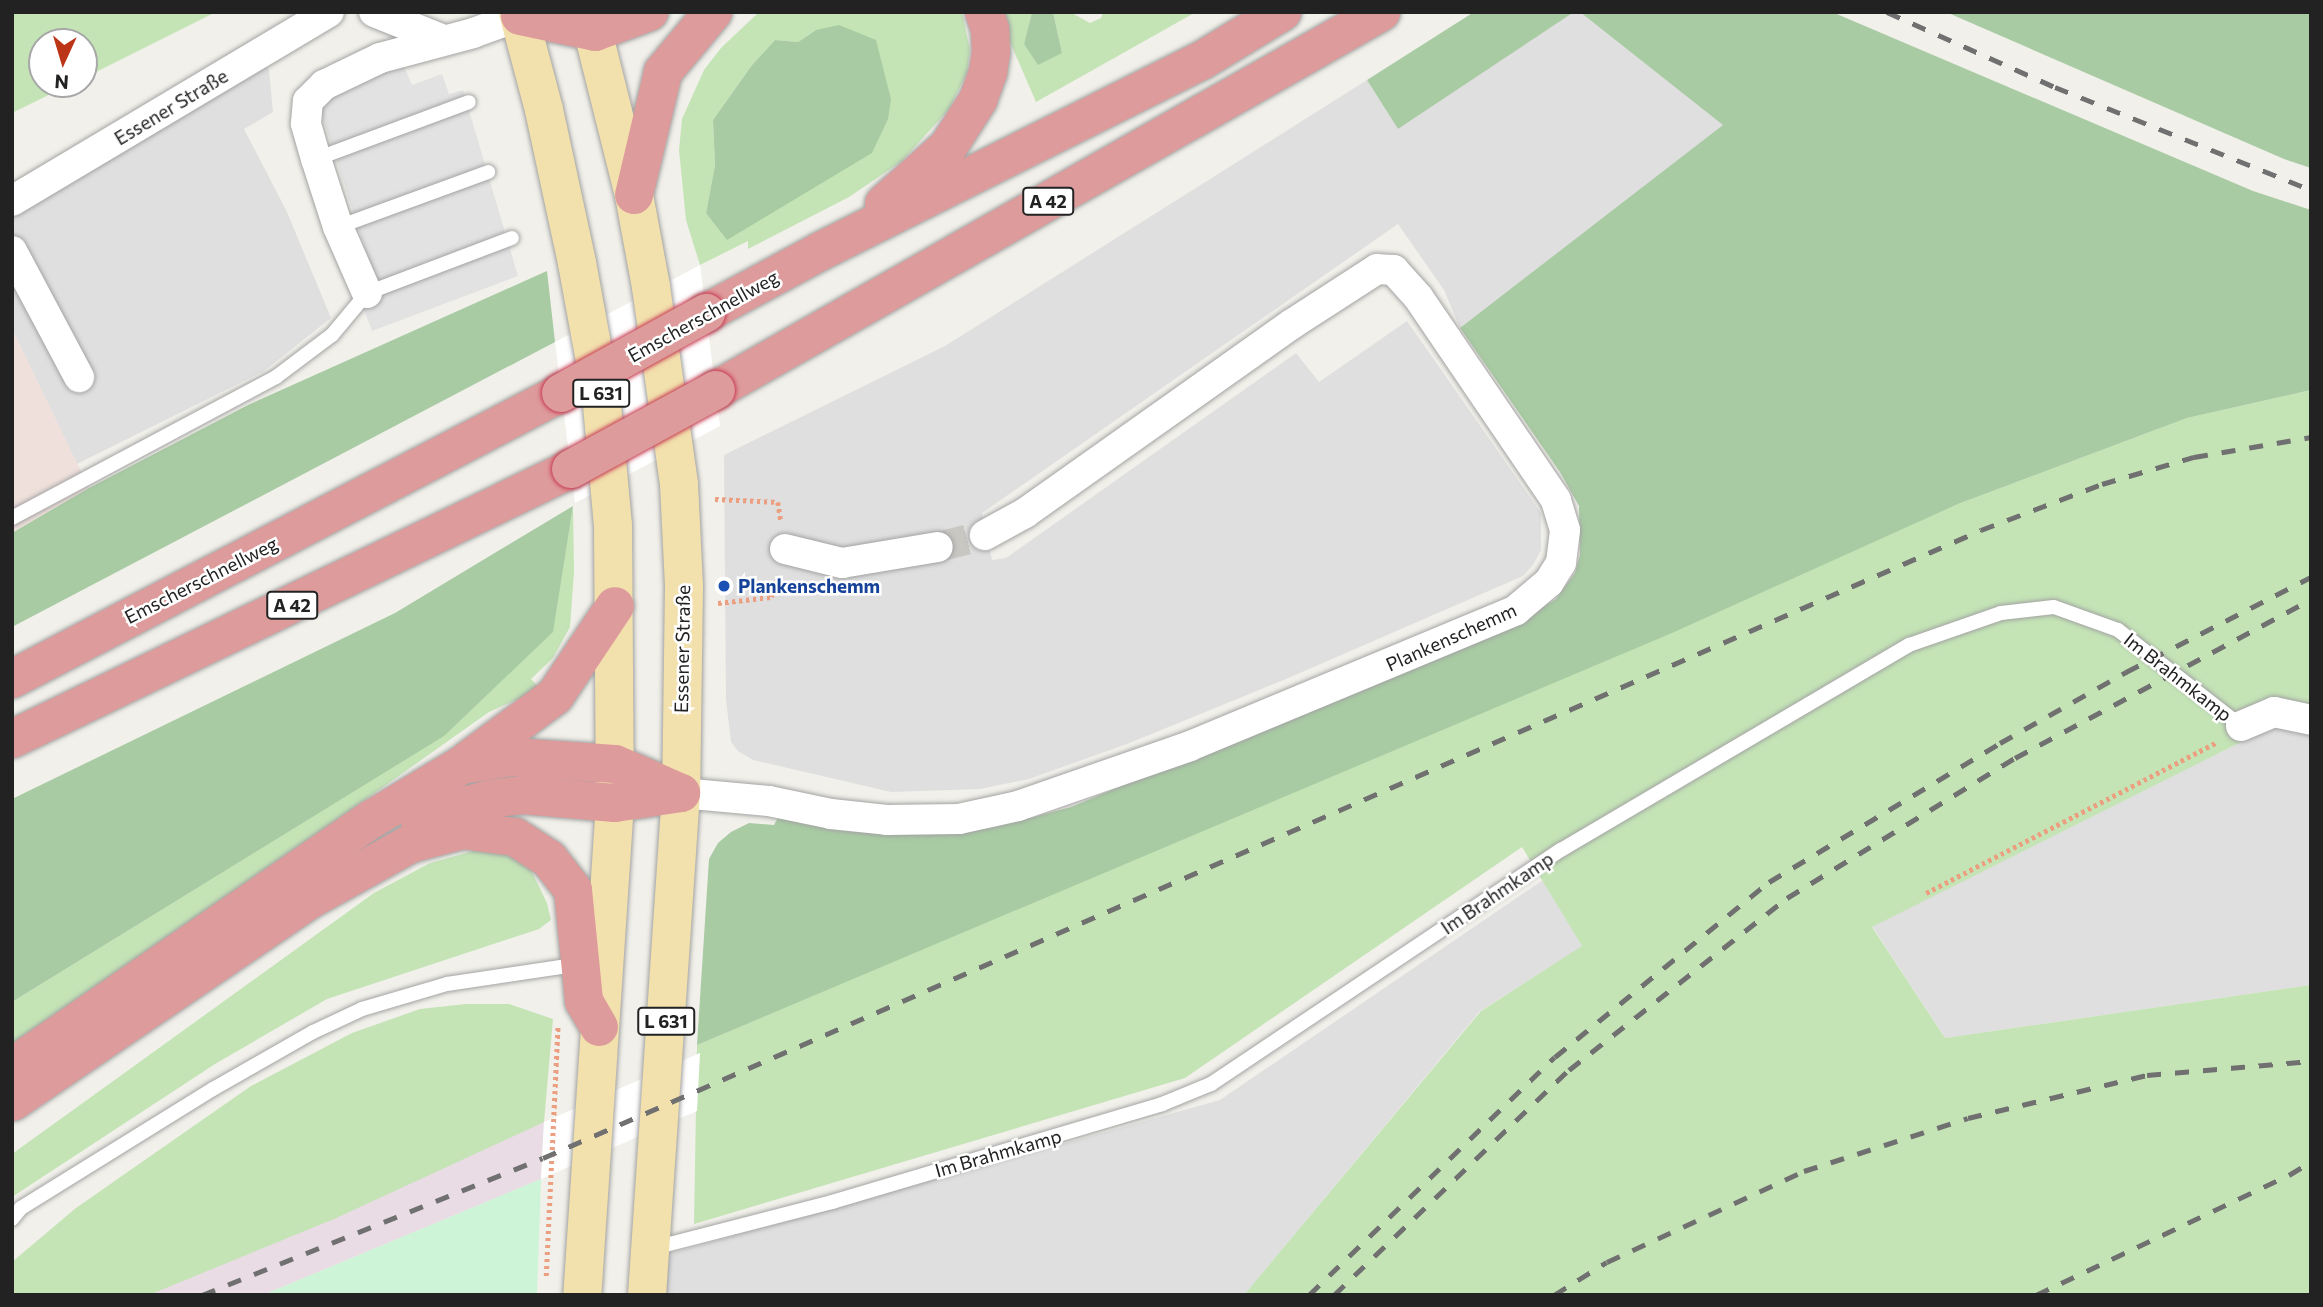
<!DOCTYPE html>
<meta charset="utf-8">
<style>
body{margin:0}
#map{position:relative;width:2323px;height:1307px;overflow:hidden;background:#f1f0ea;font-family:Commissioner,sans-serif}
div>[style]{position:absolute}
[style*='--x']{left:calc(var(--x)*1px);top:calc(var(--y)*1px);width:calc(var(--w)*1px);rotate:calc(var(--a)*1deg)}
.residential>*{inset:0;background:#e0dfdf}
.commercial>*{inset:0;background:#efe0db}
.industrial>*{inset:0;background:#e9dce4}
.grass>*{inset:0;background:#c4e4b6}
.forest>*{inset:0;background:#a8cba3}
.park>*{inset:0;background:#cdf4d7}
.parking>*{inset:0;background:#e2e2e2}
.pier>*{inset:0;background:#fff}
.street-tunnel>*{height:30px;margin-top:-15px;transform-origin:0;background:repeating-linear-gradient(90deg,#c8c7c2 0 30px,transparent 0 45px)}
.path>*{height:4.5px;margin-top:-2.25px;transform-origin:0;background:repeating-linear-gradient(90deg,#eb9f80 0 3.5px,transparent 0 7px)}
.roads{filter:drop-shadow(0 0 2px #a3a3a3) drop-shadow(0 0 2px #a3a3a3)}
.lane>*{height:14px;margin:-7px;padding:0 7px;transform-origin:7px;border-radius:7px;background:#fff}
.street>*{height:30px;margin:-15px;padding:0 15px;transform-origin:15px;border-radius:15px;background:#fff}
.primary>*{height:38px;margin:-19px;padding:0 19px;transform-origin:19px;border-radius:19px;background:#f2e1ad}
.highway>*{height:38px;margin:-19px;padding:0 19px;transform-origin:19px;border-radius:19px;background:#de9b9b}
.rail>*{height:5px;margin-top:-2.5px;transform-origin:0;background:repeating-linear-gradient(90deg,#707070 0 14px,transparent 0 28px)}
.bridges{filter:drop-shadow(0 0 2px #c83d53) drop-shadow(0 0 2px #c83d53)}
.highway-bridge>*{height:38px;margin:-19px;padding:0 19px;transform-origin:19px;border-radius:19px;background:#de9b9b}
.dots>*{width:19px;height:19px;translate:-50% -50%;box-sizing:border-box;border:4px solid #fff;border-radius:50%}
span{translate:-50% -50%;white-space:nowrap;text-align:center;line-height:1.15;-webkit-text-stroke:5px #fff;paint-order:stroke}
.shield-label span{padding:2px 5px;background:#fff;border:2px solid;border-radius:5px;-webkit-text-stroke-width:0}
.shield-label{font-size:18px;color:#222;font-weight:700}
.street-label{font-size:19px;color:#222}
.transit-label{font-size:19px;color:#164399;font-weight:700}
.left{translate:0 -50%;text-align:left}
.frame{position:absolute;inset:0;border:14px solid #222;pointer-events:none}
.north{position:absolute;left:28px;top:28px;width:70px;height:70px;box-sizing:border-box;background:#fff;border:2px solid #a7a7a7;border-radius:50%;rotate:184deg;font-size:19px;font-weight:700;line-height:28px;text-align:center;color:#222}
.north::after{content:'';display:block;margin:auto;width:24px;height:32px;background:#bc3517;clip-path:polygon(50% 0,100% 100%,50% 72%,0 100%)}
</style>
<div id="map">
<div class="residential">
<i style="clip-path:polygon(1574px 12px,1580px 12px,1724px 125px,1460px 328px,1444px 290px,1398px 224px,982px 513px,992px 560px,1006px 558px,1296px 353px,1319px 382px,1407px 321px,1541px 513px,1541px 550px,1533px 565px,1523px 576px,1286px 679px,1127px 744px,1029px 779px,980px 789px,891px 792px,753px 760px,738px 751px,731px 742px,726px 700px,724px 455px,945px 346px,1367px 80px,1398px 129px)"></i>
<i style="clip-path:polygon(265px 64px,269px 70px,273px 112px,244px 129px,287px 212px,331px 318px,264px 371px,77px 464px,12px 329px,12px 212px)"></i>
<i style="clip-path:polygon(2311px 707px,2311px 985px,1945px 1038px,1872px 926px)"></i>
<i style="clip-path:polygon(1543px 880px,1583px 946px,1480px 1011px,1244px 1295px,663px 1295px,665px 1255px,1220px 1100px)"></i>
</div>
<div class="commercial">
<i style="clip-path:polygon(12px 329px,89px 488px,12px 533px)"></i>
</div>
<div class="industrial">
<i style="clip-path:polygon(544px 1122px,541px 1179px,263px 1295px,133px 1295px)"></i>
</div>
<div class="grass">
<i style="clip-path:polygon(12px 12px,216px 12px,84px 78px,84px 42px,42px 42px,42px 84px,71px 84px,12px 113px)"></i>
<i style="clip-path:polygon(evenodd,759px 12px,962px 12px,970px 50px,967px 73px,949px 109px,902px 161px,849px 197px,748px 249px,748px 241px,700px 265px,686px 220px,679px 150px,682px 119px,704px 70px,721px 48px,759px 12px,816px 30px,706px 213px,715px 165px,713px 120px,752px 65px,775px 40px,798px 42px,816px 30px)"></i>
<i style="clip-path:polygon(997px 12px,1032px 12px,1024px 44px,1062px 53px,1053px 12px,1070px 12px,1090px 23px,1101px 18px,1103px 12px,1196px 12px,1036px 102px)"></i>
<i style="clip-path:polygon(2311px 390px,2311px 707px,1872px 927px,1945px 1038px,2311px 985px,2311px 1295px,1244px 1295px,1481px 1011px,1582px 946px,1522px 847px,1185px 1078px,694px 1224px,697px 1045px,1958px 504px,2187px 418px)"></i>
<i style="clip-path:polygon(573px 506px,574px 572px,570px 627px,553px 658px,531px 679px,540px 689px,489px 712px,12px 1050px,12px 1002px,443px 736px,552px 632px)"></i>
<i style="clip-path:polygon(484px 848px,513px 852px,531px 870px,547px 903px,551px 920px,539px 929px,327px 999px,215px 1064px,12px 1197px,12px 1154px,374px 893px,430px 863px)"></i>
<i style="clip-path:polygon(466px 1004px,509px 1004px,553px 1019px,544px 1122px,334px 1219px,149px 1295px,12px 1295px,12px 1262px,76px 1208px,251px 1086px,352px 1033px,420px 1009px)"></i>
</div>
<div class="forest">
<i style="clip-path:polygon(1032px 12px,1053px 12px,1062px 53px,1038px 65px,1024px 44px)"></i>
<i style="clip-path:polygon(1474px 12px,1574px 12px,1398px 129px,1367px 80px)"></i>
<i style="clip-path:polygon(1580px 12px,1832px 12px,2253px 191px,2311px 210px,2311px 390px,2187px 418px,1958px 504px,1672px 633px,697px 1045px,709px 859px,718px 843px,731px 832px,749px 823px,774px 825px,780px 814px,942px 833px,996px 827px,1071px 807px,1522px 620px,1556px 599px,1575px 573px,1580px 555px,1579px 506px,1560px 472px,1460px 328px,1723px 125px)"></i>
<i style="clip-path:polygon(1946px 12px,2311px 12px,2311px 168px,2284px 159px)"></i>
<i style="clip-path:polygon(839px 25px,876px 40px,891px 99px,888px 119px,872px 153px,727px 240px,706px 213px,715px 165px,713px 120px,752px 65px,775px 40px,798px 42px,816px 30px)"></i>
<i style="clip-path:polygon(547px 271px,555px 342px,12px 627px,12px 533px,89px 488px,248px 405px)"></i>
<i style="clip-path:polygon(573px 506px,553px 632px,444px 736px,12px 1002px,12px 799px,395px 613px)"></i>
</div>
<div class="park">
<i style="clip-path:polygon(541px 1179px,537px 1295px,263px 1295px)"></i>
</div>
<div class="parking">
<i style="clip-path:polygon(403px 64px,412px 85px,442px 74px,449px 94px,463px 90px,518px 276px,372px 331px,353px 282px,372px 270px,316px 97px)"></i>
</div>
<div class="pier">
<i style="clip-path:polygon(700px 265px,720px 426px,575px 503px,555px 342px)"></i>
<i style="clip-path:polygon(700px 1053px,697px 1111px,541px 1179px,544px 1122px)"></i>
</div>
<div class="street-tunnel">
<i style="--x:938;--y:547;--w:49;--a:-14.3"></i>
</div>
<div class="path">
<i style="--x:715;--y:499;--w:63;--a:2.7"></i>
<i style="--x:778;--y:502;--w:20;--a:81"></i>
<i style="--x:718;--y:603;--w:53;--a:-6.5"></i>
<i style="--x:771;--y:597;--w:20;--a:-72"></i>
<i style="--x:1926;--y:893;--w:328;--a:-27.4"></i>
<i style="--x:546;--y:1276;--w:250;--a:-87.3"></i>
</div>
<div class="roads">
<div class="lane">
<i style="--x:316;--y:159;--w:163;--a:-20.4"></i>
<i style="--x:338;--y:227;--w:160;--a:-20.1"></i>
<i style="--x:12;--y:518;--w:299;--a:-28.1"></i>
<i style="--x:276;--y:377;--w:70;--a:-36.9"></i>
<i style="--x:332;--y:335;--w:55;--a:-50.2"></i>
<i style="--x:367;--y:293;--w:155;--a:-20.8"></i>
<i style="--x:12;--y:1219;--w:14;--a:-51"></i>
<i style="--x:21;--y:1208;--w:226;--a:-31.8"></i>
<i style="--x:213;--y:1089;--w:115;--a:-29.7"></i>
<i style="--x:313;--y:1032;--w:54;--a:-25.1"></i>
<i style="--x:362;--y:1009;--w:89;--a:-16.4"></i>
<i style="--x:447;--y:984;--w:115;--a:-8.5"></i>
<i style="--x:561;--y:967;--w:19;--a:3"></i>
<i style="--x:654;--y:1248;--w:184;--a:-14.5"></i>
<i style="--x:832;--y:1202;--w:344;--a:-16.5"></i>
<i style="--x:1162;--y:1104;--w:53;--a:-22.2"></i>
<i style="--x:1211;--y:1084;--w:421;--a:-33.8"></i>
<i style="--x:1561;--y:850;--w:404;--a:-30.5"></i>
<i style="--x:1909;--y:645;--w:97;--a:-19.2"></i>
<i style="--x:2001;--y:613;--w:53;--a:-6.5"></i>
<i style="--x:2054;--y:607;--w:68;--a:19.8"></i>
<i style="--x:2118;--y:630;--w:156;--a:38"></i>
</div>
<div class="street">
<i style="--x:374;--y:12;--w:72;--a:21.9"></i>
<i style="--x:12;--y:201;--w:369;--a:-30.8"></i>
<i style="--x:12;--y:251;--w:143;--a:62"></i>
<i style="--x:367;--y:293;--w:72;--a:-113.7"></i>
<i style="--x:338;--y:227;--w:71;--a:-107.9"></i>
<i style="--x:316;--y:159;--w:37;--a:-106"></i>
<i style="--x:306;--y:123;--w:22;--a:-85"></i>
<i style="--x:308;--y:101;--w:23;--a:-45"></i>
<i style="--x:324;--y:85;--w:62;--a:-25.7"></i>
<i style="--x:380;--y:58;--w:96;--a:-15"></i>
<i style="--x:473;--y:33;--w:50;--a:-19.9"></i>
<i style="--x:785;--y:549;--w:59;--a:13.8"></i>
<i style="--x:842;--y:563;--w:97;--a:-9.5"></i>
<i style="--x:2241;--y:726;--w:36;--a:-23"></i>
<i style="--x:2274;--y:712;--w:38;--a:12"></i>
<i style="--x:681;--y:793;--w:88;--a:5.2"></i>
<i style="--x:769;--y:801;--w:63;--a:11.8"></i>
<i style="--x:831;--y:814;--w:56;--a:6.1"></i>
<i style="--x:887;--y:820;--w:72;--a:-0.8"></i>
<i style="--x:959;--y:819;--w:60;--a:-12.4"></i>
<i style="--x:1018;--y:806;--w:182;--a:-19.2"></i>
<i style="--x:1190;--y:746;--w:353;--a:-22.6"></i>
<i style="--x:1516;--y:610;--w:43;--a:-40.3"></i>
<i style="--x:1549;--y:582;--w:22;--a:-58"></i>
<i style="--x:1561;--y:563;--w:33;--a:-83"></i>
<i style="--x:1565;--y:530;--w:31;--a:-107"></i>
<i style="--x:1556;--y:500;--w:245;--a:-124.2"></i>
<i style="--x:1418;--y:297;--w:36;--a:-132"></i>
<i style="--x:1394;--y:270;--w:17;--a:-177"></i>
<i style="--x:1377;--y:269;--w:101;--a:147.1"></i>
<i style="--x:1292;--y:324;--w:327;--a:144.7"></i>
<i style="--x:1025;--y:513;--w:46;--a:151.2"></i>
</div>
<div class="primary">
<i style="--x:518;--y:12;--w:101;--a:75.1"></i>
<i style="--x:544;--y:110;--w:157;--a:77.8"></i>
<i style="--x:577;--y:263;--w:133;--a:79.6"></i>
<i style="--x:601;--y:394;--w:132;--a:84.8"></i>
<i style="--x:613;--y:525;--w:278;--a:89.6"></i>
<i style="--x:615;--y:803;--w:493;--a:93.8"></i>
<i style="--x:588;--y:12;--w:189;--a:75.9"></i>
<i style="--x:634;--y:195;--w:94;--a:79.5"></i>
<i style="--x:651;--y:287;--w:199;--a:81.9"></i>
<i style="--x:679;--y:484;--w:102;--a:87.2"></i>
<i style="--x:684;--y:586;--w:207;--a:90.8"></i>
<i style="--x:681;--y:793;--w:503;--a:93.87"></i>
</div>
<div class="highway">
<i style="--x:520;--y:16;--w:77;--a:12"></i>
<i style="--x:595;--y:32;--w:58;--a:-20.3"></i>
<i style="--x:634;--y:195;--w:126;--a:-76.7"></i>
<i style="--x:663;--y:72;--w:78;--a:-50.2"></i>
<i style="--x:884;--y:204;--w:86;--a:-41.7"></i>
<i style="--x:948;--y:147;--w:56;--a:-57.4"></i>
<i style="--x:978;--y:100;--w:30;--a:-70"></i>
<i style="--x:988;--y:72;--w:20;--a:-81"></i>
<i style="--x:991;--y:52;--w:23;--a:-92"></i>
<i style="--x:990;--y:29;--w:18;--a:-109"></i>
<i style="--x:706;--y:313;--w:131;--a:-28.3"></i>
<i style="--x:821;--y:251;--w:425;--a:-26.6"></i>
<i style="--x:1201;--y:61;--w:95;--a:-31.2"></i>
<i style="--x:716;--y:390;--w:765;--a:-29.61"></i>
<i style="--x:12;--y:679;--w:619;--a:-27.52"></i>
<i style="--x:12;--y:739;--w:621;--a:-25.78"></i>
<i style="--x:467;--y:761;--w:109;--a:-36.5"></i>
<i style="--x:555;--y:696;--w:108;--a:-56.3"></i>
<i style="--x:419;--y:818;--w:73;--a:-15"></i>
<i style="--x:490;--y:799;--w:33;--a:-7"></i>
<i style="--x:523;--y:795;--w:92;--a:5"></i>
<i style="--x:615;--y:803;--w:67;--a:-8.6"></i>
<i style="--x:12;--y:1067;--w:437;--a:-34.6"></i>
<i style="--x:372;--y:819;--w:105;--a:-31"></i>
<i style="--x:462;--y:765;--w:51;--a:-9.1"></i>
<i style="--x:512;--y:757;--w:103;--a:3.9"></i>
<i style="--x:615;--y:764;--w:72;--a:23.7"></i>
<i style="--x:12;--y:1102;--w:361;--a:-34.2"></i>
<i style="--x:311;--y:899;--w:113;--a:-29.1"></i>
<i style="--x:410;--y:844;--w:55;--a:-14.8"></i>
<i style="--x:463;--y:830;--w:52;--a:7.7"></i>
<i style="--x:515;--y:837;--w:40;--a:32.9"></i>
<i style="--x:549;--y:859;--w:39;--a:52"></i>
<i style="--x:573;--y:890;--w:112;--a:84.3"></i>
<i style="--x:584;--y:1001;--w:30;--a:60"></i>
</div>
</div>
<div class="rail">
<i style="--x:1887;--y:12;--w:184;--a:24.1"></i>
<i style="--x:2055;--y:87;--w:276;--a:21.9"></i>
<i style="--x:202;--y:1295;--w:367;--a:-21.9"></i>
<i style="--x:543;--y:1158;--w:1569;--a:-23.59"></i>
<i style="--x:1981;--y:530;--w:129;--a:-20.8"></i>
<i style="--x:2102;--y:484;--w:96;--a:-16.4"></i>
<i style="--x:2194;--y:457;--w:119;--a:-9.7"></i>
<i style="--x:1309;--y:1295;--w:342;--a:-44.1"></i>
<i style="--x:1555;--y:1057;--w:276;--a:-39.3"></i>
<i style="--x:1769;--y:882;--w:270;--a:-31"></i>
<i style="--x:2000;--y:743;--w:145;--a:-29.4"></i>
<i style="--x:2126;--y:672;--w:208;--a:-27.2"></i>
<i style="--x:1334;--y:1295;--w:325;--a:-43.8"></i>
<i style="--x:1569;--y:1070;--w:278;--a:-38.3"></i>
<i style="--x:1787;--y:898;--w:268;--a:-31.6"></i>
<i style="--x:2015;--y:758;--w:336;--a:-28.2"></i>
<i style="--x:1554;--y:1295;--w:62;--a:-31.9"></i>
<i style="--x:1607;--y:1262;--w:217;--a:-24.8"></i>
<i style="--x:1804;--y:1171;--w:172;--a:-17.9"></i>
<i style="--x:1968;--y:1118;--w:184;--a:-13.5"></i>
<i style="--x:2147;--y:1075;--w:165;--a:-4.9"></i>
<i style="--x:2036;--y:1295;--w:280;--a:-25.4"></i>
<i style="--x:2289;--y:1175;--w:26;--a:-31"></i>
</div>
<div class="bridges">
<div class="highway-bridge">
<i style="--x:561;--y:393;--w:166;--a:-28.9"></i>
<i style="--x:571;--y:469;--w:165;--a:-28.6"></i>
</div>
</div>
<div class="dots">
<i style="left:724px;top:586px;background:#1a4fb4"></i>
</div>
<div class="shield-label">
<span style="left:1048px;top:201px">A 42</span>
<span style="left:601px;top:393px">L 631</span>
<span style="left:292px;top:605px">A 42</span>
<span style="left:666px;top:1021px">L 631</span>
</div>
<div class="street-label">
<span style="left:171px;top:107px;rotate:-31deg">Essener Straße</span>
<span style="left:703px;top:316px;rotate:-29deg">Emscherschnellweg</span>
<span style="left:201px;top:580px;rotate:-27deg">Emscherschnellweg</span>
<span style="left:1451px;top:637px;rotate:-24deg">Plankenschemm</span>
<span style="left:682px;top:649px;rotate:-89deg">Essener Straße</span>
<span style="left:2178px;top:677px;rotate:38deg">Im Brahmkamp</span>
<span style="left:1497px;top:893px;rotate:-34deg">Im Brahmkamp</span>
<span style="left:998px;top:1153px;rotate:-16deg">Im Brahmkamp</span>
</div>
<div class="transit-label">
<span class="left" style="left:738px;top:586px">Plankenschemm</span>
</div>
<div class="frame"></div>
<div class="north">N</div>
</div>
